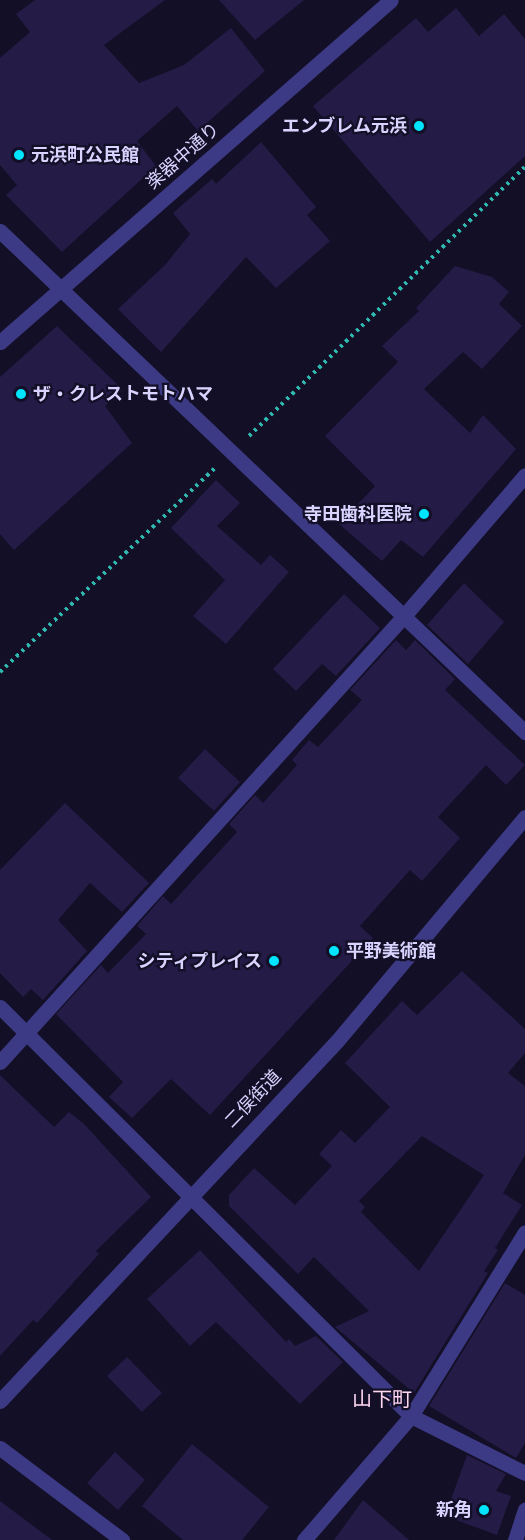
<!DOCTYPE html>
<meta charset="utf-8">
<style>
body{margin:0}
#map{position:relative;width:525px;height:1540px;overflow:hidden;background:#130f26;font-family:Rubik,"Noto Sans JP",sans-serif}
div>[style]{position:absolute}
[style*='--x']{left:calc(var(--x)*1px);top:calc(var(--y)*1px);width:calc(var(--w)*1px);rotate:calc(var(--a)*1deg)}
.building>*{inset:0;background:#241b47}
.path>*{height:4px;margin-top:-2px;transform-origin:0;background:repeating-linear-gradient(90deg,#2fb8b0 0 3px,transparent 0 7.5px)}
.minor>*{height:15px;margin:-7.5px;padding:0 7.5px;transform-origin:7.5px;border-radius:7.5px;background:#3d3a85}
.tertiary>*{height:15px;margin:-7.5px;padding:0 7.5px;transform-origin:7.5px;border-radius:7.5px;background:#3d3a85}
.dots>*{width:16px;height:16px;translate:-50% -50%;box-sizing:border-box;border:3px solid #130f26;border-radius:50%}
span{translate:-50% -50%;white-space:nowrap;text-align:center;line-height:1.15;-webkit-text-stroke:4.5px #130f26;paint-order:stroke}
.poi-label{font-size:18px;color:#d9d4ff;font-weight:700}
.right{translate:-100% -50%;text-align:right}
.left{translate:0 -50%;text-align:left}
.street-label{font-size:18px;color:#d9d4ff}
.neighbourhood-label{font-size:20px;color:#ffd6f0}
</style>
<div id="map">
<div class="building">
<i style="clip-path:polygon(35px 0,165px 0,104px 45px,139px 83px,184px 65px,231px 28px,265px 71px,198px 131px,177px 106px,137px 141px,156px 166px,62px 252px,6px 195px,17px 185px,0 165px,0 58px,30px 32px,16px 14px)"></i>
<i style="clip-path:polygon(219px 0,304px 0,255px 40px)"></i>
<i style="clip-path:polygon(456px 8px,479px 36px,504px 14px,525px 39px,525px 156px,430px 242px,313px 106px,416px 18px,428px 32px)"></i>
<i style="clip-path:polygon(261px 142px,316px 207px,307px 215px,330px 241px,276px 288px,246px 257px,161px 352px,118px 309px,165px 265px,190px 234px,173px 213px,212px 179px,216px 184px)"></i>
<i style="clip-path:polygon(455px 266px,492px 277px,509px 292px,499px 304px,522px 326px,482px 369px,463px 352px,424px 389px,470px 433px,483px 415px,516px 449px,423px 557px,401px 540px,382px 561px,339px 524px,375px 486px,325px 436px,398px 362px,382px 346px,419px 311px,416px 308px)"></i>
<i style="clip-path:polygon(57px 326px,123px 390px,105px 406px,132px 443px,14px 550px,0 534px,0 377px)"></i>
<i style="clip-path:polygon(216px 480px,240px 503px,217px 526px,261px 565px,270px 555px,289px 572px,226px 644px,193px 616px,225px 580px,171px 528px)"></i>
<i style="clip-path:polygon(464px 583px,504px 622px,468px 664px,427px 625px)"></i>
<i style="clip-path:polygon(344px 594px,380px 628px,336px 676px,322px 664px,296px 691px,273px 669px)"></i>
<i style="clip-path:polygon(396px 640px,406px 650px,415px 640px,455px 679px,445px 690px,525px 765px,506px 785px,486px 765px,438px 817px,460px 838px,422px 881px,410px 870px,360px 926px,373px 938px,210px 1115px,171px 1079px,132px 1118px,109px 1097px,123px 1082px,56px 1014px,101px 965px,108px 973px,146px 934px,137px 926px,163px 896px,171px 904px,237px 832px,229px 824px,255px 795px,263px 803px,297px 765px,292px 760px,309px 740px,318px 747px,362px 700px,350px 690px)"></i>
<i style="clip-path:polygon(205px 749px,240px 782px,214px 811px,178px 778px)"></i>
<i style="clip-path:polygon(65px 803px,149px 883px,122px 912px,90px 883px,58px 920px,87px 951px,43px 1000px,31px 989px,23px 997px,0 973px,0 870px)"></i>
<i style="clip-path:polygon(evenodd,462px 971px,525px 1029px,525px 1053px,508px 1073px,525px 1086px,525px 1155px,503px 1193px,522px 1205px,495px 1248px,498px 1250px,484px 1271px,488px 1273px,414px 1393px,335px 1327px,369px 1311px,314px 1257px,298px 1274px,229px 1206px,229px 1195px,254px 1168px,295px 1205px,332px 1166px,319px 1154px,341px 1130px,355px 1143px,390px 1107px,345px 1063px,402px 1001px,417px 1015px,462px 971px,422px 1136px,484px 1175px,419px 1271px,361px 1212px,365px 1207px,359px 1201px,422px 1136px)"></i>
<i style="clip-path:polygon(0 1075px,54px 1127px,69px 1112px,84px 1124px,151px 1197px,96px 1251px,99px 1254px,37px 1323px,33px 1320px,0 1356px)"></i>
<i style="clip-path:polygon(200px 1250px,286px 1342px,289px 1339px,295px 1346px,316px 1336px,343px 1362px,300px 1404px,216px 1322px,190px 1346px,147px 1299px)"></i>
<i style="clip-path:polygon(505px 1283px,525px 1295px,525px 1443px,516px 1458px,429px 1406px)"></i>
<i style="clip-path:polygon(127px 1357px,162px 1393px,142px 1412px,107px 1376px)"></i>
<i style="clip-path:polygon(192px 1444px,269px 1507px,242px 1540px,183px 1540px,142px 1506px)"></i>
<i style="clip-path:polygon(115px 1452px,145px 1480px,118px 1510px,87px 1483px)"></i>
<i style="clip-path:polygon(467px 1455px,506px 1474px,496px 1491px,511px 1496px,497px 1535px,445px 1516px)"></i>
<i style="clip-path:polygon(363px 1500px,409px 1540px,334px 1540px)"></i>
<i style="clip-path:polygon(0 1501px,52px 1540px,0 1540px)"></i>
</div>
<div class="path">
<i style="--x:249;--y:436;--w:385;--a:-44.3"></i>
<i style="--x:0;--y:672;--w:296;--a:-43.5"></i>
</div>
<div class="minor">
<i style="--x:0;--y:231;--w:726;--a:43.66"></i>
<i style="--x:0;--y:342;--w:519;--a:-41.18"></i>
<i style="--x:0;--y:1007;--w:580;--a:44.86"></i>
<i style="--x:411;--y:1416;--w:127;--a:26.6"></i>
<i style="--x:0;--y:1062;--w:600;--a:-47.84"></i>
<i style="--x:403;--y:617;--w:187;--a:-49.3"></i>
<i style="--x:0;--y:1448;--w:153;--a:37"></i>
<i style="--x:304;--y:1540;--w:164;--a:-49.2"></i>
<i style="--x:411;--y:1416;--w:216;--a:-58.2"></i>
<i style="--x:515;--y:1540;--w:32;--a:-72"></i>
</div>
<div class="tertiary">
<i style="--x:0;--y:1401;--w:493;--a:-46.9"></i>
<i style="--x:337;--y:1041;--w:292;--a:-50"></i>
</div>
<div class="dots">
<i style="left:419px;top:126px;background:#00e5ff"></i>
<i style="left:19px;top:155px;background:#00e5ff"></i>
<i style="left:21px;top:394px;background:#00e5ff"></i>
<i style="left:424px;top:514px;background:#00e5ff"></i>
<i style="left:334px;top:951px;background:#00e5ff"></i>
<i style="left:274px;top:961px;background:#00e5ff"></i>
<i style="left:484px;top:1510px;background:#00e5ff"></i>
</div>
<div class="poi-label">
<span class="right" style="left:407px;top:126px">エンブレム元浜</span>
<span class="left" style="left:31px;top:155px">元浜町公民館</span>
<span class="left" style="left:33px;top:394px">ザ・クレストモトハマ</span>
<span class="right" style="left:412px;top:514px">寺田歯科医院</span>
<span class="left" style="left:346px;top:951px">平野美術館</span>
<span class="right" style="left:262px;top:961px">シティプレイス</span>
<span class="right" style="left:472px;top:1510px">新角</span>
</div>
<div class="street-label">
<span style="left:183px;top:156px;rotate:-41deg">楽器中通り</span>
<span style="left:253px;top:1099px;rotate:-46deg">二俣街道</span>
</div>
<div class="neighbourhood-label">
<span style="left:382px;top:1399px">山下町</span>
</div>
</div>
